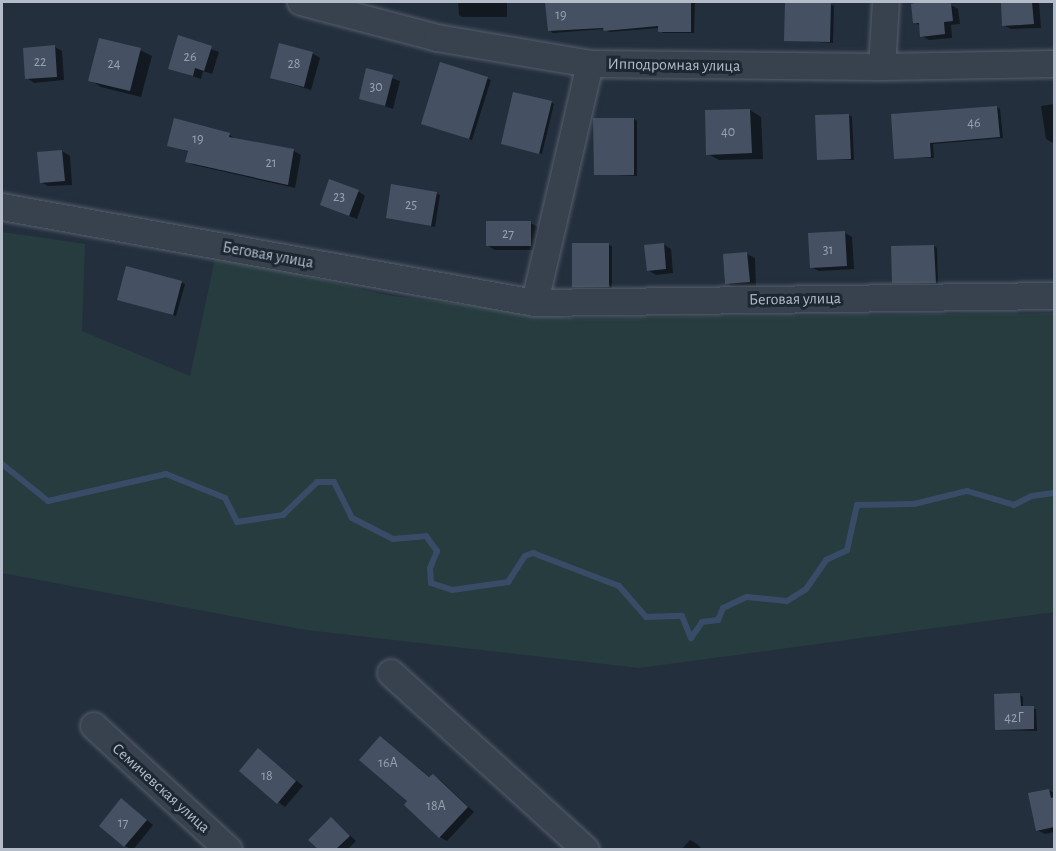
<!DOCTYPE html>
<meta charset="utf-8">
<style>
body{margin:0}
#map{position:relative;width:1056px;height:851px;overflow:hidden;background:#242f3e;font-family:"Alegreya Sans",sans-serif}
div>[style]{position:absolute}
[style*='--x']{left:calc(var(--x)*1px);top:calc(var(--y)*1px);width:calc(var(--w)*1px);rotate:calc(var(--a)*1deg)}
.green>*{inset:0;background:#263c3f}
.shadow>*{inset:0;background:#0007}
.stream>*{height:6px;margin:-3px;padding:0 3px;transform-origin:3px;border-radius:3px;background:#394c67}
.building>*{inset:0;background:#455162}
.roads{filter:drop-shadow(0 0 2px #565f6c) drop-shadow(0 0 2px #565f6c)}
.minor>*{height:26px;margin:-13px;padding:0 13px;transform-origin:13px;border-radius:13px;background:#38414e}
span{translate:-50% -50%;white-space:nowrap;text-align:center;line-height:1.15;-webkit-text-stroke:6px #1d2633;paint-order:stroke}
.number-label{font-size:14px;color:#98a1af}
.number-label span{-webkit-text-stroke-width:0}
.street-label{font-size:16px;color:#b4bcc9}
.frame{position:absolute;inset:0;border:3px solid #b4bcc9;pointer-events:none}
</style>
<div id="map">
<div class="green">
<i style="clip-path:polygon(2px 232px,85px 244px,82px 331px,190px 376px,216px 254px,386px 295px,568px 318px,1054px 313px,1054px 612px,639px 668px,306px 630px,2px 573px)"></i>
</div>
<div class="shadow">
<i style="clip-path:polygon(458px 2px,507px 2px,507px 17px,462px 17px,459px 15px)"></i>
<i style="clip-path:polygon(547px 2px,695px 2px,694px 33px,663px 33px,659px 28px,609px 32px,604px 29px,553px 33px,549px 30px)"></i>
<i style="clip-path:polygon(919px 2px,950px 2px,951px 5px,958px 9px,960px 24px,951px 25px,952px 38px,929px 40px,922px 36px,921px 26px,914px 22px)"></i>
<i style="clip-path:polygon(1002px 2px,1039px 2px,1041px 28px,1011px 29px,1003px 25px)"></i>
<i style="clip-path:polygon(830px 4px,834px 6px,833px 43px,786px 40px)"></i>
<i style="clip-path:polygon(179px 37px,219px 52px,212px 74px,203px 71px,201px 79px,170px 68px)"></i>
<i style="clip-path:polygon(55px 47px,62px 51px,64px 80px,34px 83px,27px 78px)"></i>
<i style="clip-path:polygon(140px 50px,152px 56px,141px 97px,101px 87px,90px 80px)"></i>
<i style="clip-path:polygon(312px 53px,320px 58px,311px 90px,272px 78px)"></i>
<i style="clip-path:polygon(441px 63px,491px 80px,472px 140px,426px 125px)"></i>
<i style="clip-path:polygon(368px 70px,400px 81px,393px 109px,360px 98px)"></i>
<i style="clip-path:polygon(551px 102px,554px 104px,542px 154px,502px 144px)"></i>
<i style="clip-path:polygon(1054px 104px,1054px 143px,1053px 143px,1046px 139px,1041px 106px)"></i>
<i style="clip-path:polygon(997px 107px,1000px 109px,1003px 138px,933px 144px,934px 158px,896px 158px)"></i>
<i style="clip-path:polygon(750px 110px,761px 117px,763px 159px,719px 160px,708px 154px)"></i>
<i style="clip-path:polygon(849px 115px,852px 117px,854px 160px,819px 159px)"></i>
<i style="clip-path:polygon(634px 119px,637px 121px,637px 176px,596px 174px)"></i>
<i style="clip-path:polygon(229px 134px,236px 140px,294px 151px,301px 155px,295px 188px,194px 165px,186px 161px,189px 152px,169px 145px)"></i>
<i style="clip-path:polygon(62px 151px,70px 156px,72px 185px,48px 186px,41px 182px,39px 153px)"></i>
<i style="clip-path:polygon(358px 191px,365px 196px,357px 219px,329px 208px)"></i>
<i style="clip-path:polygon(436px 193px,440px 195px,435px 227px,387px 217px)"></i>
<i style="clip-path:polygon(530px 223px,538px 227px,538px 250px,495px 250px,487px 245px)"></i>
<i style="clip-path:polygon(845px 233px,852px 237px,854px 269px,819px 271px,811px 267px)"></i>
<i style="clip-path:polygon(663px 244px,671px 249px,673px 273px,656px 275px,648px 270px)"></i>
<i style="clip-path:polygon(609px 245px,612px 246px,612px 288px,574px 287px)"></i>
<i style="clip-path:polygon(934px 246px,937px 248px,938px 284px,894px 282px)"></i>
<i style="clip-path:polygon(747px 254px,755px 258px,756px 286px,734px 287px,726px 283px)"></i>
<i style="clip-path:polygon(181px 282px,185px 284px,176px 316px,119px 299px)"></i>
<i style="clip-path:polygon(1020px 695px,1023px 697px,1023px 708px,1036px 709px,1037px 731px,996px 730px)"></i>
<i style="clip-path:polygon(380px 737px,431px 778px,433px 776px,440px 780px,474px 812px,447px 841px,440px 837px,410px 801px)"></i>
<i style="clip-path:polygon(258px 750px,303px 786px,285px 807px,278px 802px)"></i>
<i style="clip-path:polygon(1049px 790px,1054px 793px,1054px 832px,1045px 834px,1037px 830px)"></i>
<i style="clip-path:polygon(122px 800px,153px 825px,133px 850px,125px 846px)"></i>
<i style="clip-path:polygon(332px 819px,356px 841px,347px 850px,320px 850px,311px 840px)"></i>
<i style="clip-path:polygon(690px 840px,697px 844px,703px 850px,681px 850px)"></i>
</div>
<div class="stream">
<i style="--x:2;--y:464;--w:59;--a:38.8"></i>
<i style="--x:48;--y:501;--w:121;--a:-12.9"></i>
<i style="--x:166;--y:474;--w:64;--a:22.1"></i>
<i style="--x:225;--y:498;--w:27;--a:63"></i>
<i style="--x:237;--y:522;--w:47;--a:-8.7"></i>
<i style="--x:283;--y:515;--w:47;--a:-44.1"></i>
<i style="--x:317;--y:482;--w:17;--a:0"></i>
<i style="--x:334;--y:482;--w:40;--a:63.4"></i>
<i style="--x:352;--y:518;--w:46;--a:27.1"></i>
<i style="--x:393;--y:539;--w:33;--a:-5"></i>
<i style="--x:426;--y:536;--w:19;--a:54"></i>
<i style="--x:437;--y:551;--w:18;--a:112"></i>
<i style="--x:430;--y:568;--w:15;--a:86"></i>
<i style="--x:431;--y:583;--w:22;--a:18"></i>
<i style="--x:452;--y:590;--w:57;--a:-8.1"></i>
<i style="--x:508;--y:582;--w:31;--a:-57"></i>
<i style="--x:525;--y:556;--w:9;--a:-21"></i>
<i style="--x:533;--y:553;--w:92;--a:21"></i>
<i style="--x:619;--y:586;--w:41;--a:48.9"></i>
<i style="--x:646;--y:617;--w:36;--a:-2"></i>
<i style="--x:682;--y:616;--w:24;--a:68"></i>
<i style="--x:691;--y:638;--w:19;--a:-55"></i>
<i style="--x:702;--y:622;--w:16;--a:-7"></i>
<i style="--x:718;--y:620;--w:13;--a:-67"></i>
<i style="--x:723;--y:608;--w:26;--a:-25"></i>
<i style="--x:747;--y:597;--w:40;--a:5.7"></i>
<i style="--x:787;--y:601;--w:22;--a:-32"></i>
<i style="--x:806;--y:589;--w:35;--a:-55"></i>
<i style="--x:826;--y:560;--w:23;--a:-25"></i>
<i style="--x:847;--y:550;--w:46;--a:-77.5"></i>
<i style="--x:857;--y:505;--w:57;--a:-1"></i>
<i style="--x:914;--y:504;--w:55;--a:-13.8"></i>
<i style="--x:967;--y:491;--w:49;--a:16.6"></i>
<i style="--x:1014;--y:505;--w:20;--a:-27"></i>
<i style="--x:1032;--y:496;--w:22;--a:-8"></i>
</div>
<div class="building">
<i style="clip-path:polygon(545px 2px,691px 2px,691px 32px,658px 32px,658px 26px,604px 31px,603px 28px,548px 31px)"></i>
<i style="clip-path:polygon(785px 2px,831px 2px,830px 42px,784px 41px)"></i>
<i style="clip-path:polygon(918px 2px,951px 3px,953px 21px,944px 22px,945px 34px,920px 37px,919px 23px,913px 23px,911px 4px)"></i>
<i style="clip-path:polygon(1001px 2px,1032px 2px,1034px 24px,1002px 26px)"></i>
<i style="clip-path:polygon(178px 35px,212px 46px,204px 71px,195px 68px,193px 76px,168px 69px)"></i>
<i style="clip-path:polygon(99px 38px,141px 48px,130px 91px,88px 81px)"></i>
<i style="clip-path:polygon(279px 43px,313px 52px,304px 87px,270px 78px)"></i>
<i style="clip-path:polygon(55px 45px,57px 77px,25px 79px,23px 48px)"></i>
<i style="clip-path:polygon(440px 62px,488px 77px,469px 139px,421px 124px)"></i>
<i style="clip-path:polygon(366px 68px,393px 75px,385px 106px,359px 99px)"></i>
<i style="clip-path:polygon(513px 92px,552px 101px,539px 154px,501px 144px)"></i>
<i style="clip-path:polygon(997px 106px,1000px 137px,930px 143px,931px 157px,894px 159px,891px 114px)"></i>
<i style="clip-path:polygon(750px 109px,752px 153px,706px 155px,705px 110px)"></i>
<i style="clip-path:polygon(849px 114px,851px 159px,817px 160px,815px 115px)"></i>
<i style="clip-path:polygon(174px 118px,230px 133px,229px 137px,294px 149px,288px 185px,185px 162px,188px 151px,167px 146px)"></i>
<i style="clip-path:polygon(593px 118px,634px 118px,634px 175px,594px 175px)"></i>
<i style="clip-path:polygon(62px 150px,65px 181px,40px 183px,37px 152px)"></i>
<i style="clip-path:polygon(329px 179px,359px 190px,349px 216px,320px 205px)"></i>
<i style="clip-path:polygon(391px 184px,437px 192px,431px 226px,386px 218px)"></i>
<i style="clip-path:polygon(486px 221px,531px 221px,531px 246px,486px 246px)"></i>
<i style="clip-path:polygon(845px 231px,847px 266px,810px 268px,808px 233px)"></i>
<i style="clip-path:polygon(572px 243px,609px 243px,609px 287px,572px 287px)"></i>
<i style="clip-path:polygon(664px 243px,666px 269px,647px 271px,644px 245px)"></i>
<i style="clip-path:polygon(934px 245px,936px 283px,892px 283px,891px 246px)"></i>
<i style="clip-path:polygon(747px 252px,750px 282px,725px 284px,723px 254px)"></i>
<i style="clip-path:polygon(126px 266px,182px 281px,173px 315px,117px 300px)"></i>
<i style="clip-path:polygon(1020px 693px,1021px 706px,1034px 706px,1034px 729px,995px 730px,994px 694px)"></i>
<i style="clip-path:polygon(380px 736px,429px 777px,433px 774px,468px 807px,439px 838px,404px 805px,407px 801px,359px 760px)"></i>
<i style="clip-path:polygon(258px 748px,296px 781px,277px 804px,239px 771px)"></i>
<i style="clip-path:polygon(1049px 789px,1051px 798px,1054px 797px,1054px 827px,1036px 831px,1028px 793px)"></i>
<i style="clip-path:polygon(121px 798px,147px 820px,124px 847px,99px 826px)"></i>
<i style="clip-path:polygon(331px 817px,350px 836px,336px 849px,318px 849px,308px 840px)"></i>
</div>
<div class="roads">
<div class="minor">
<i style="--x:301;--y:2;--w:141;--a:14.8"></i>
<i style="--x:437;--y:38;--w:155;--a:9.6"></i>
<i style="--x:590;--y:64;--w:292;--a:0.6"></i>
<i style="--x:882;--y:67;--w:172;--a:-1"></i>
<i style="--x:590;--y:64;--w:245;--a:103"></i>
<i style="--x:535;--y:303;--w:519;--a:-0.77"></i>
<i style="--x:882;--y:67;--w:65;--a:-86.5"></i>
<i style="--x:2;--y:207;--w:542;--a:10.21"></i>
<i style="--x:391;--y:673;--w:263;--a:42.2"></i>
<i style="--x:94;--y:726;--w:183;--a:42.6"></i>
</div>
</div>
<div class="number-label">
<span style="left:561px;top:15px">19</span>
<span style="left:190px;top:57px">26</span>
<span style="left:40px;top:62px">22</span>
<span style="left:114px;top:64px">24</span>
<span style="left:294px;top:64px">28</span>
<span style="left:376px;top:87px">30</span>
<span style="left:974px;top:123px">46</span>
<span style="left:728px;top:132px">40</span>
<span style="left:198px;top:139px">19</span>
<span style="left:271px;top:163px">21</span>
<span style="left:339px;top:197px">23</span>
<span style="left:411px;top:205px">25</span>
<span style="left:508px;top:234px">27</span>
<span style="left:828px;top:250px">31</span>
<span style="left:1014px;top:718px">42Г</span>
<span style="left:388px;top:763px">16А</span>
<span style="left:267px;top:776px">18</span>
<span style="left:436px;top:806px">18А</span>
<span style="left:123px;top:823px">17</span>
</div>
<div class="street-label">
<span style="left:674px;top:65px;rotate:1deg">Ипподромная улица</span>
<span style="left:268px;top:255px;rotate:10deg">Беговая улица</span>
<span style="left:795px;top:299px;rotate:-1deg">Беговая улица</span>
<span style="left:161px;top:788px;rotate:42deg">Семичевская улица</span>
</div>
<div class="frame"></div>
</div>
